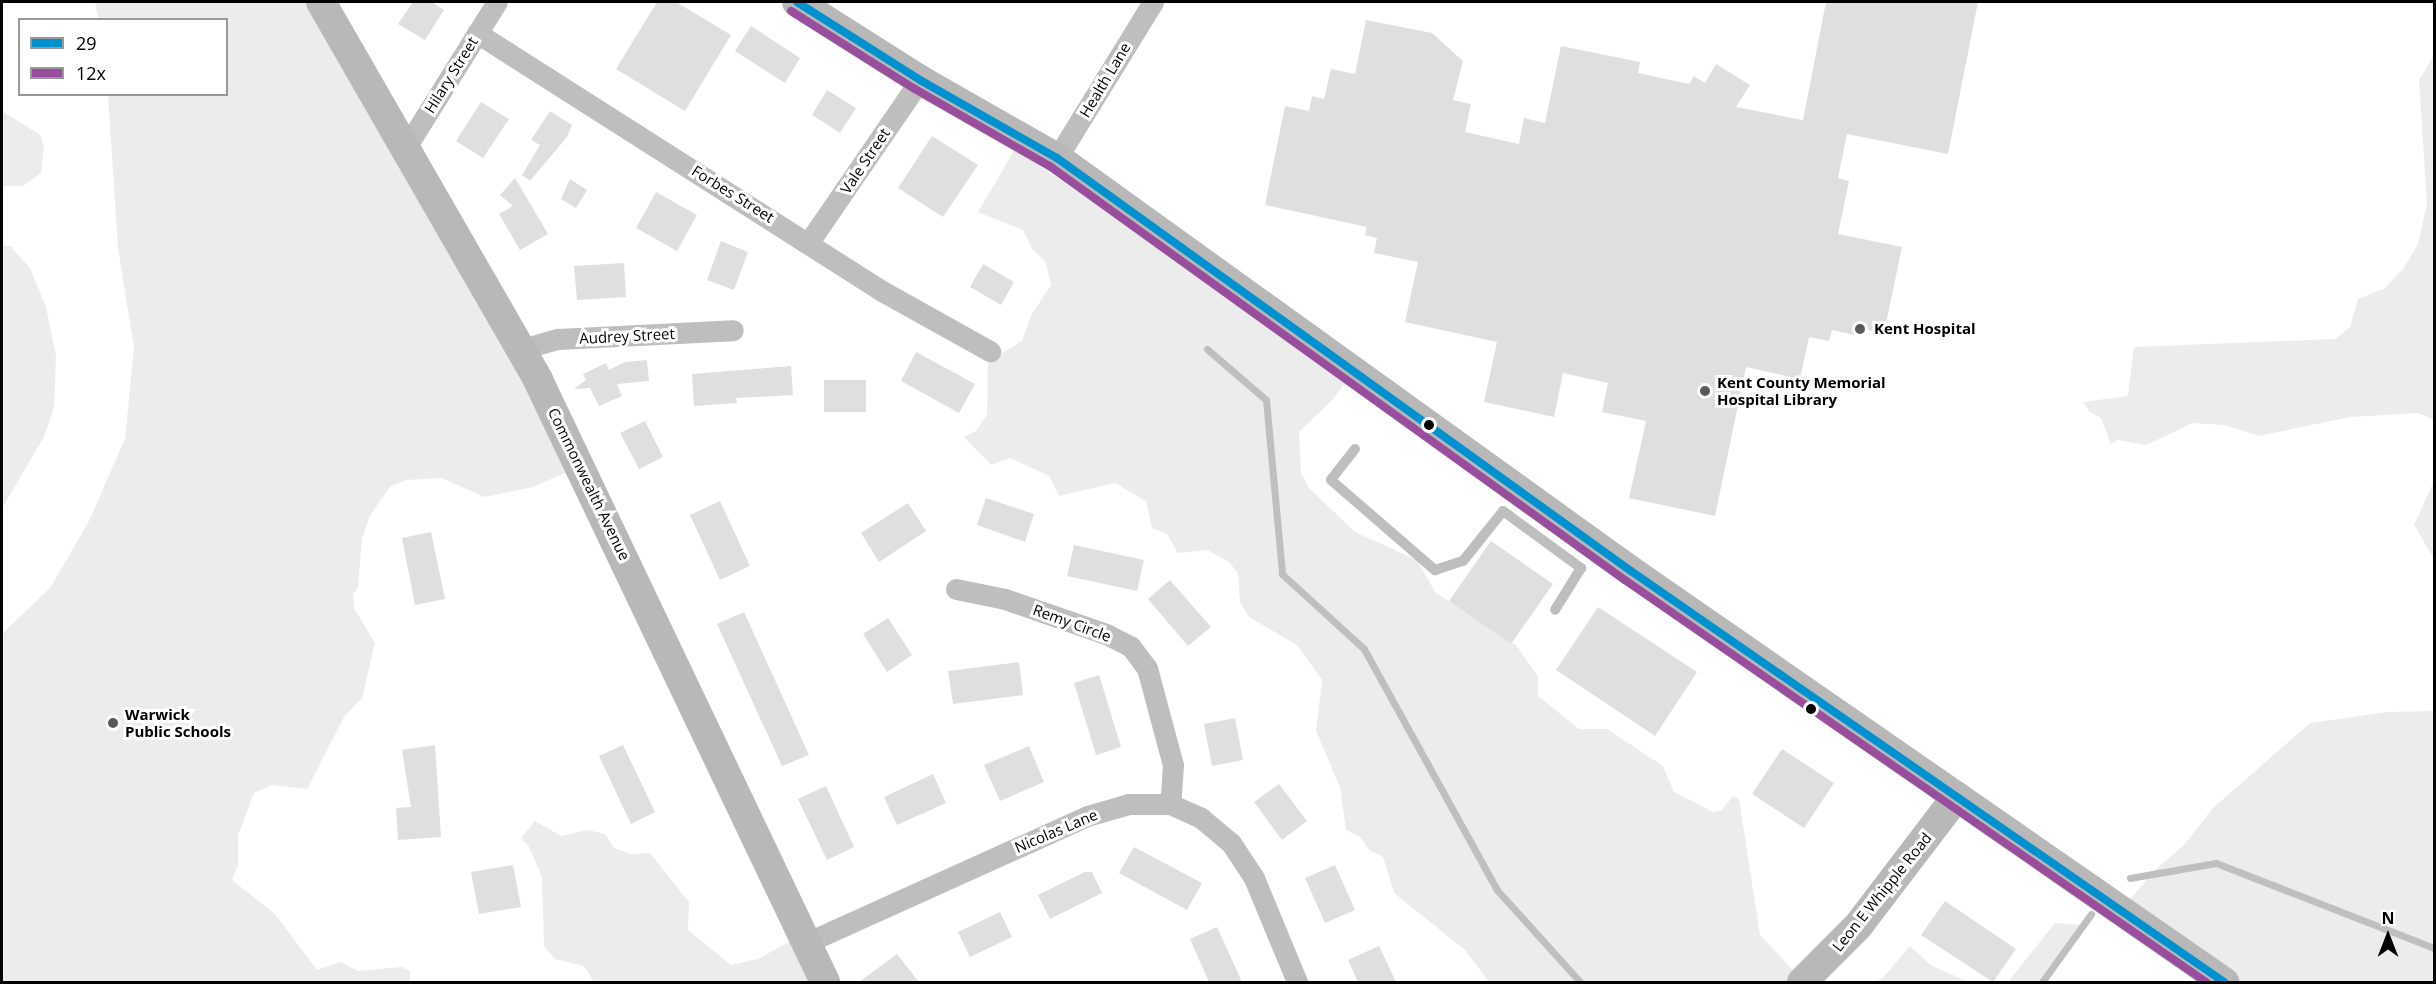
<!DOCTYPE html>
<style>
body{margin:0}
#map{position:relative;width:2436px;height:984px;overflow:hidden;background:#fff;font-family:"Open Sans",sans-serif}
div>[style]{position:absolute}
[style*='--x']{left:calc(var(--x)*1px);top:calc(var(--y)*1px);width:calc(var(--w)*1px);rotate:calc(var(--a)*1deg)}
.green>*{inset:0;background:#ececec}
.stream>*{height:7px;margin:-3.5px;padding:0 3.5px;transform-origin:3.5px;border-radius:3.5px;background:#bfbfbf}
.building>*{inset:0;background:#dfdfdf}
.lane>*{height:10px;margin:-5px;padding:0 5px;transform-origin:5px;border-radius:5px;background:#bebebe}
.street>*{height:21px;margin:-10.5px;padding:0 10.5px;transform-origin:10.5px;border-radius:10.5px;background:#bebebe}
.secondary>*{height:30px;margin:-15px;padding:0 15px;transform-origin:15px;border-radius:15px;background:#b8b8b8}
.bus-1>*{height:8px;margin:-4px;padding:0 4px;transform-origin:4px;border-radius:4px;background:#0092d0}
.bus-2>*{height:8px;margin:-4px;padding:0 4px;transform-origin:4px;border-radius:4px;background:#994d9d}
.dots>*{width:16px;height:16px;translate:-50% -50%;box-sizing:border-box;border:3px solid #fff;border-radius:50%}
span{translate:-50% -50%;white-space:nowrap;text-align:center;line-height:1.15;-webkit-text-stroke:6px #fff;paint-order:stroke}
.street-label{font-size:15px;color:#000}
.poi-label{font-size:15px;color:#000;font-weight:700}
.left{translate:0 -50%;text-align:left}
.frame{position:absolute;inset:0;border:3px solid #000;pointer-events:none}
.legend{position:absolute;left:18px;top:18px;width:210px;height:78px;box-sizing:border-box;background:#fff;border:2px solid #999;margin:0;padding:8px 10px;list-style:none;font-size:18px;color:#000}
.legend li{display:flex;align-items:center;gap:12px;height:30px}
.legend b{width:30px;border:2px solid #999}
.north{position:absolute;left:2358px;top:906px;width:60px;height:60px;-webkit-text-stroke:4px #fff;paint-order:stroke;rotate:0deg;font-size:16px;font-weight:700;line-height:24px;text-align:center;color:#000}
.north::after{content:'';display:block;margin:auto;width:21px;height:27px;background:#000;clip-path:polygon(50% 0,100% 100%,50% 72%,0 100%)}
</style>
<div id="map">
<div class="green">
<i style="clip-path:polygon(95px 2px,324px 2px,569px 471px,533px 487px,484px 497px,442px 478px,406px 480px,390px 487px,370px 515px,362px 539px,358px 587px,353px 595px,354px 608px,375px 643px,362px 698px,344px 717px,307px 789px,272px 785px,254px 793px,238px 835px,238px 865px,232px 880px,275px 914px,317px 970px,340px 962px,358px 971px,402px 967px,410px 971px,410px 982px,2px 982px,2px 634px,50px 588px,88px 523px,125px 439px,134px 348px,118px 248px,108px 95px,226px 94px,226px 20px,98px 19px)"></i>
<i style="clip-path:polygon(2434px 55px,2434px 420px,2418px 413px,2350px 417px,2259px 436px,2224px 425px,2193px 423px,2146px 445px,2118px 440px,2111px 444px,2101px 418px,2090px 412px,2083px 402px,2128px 396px,2134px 347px,2335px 339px,2350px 327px,2358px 299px,2385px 288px,2403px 269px,2418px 244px,2427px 204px,2419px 80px)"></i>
<i style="clip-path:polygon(2px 111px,40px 135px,44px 146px,41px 173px,23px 186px,2px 186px)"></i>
<i style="clip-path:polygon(1015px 149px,1350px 376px,1333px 399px,1299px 432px,1301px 472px,1309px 488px,1355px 532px,1417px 560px,1435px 592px,1516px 645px,1538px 676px,1538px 696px,1579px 729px,1607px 729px,1663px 766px,1674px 792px,1713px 812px,1722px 810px,1733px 796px,1739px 799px,1760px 935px,1804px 982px,1489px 982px,1465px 950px,1394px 893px,1383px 857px,1369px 850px,1360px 837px,1346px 830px,1340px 787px,1316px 731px,1322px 680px,1297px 645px,1249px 617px,1240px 602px,1238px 573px,1229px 562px,1208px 550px,1178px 553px,1167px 534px,1152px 528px,1146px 501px,1115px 483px,1059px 496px,1049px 476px,1010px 458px,991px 465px,964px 437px,976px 431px,987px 415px,988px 362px,1022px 341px,1032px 314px,1051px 285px,1046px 262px,1032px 249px,1023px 230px,978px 212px)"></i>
<i style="clip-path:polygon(2px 246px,10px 246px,30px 268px,46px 307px,56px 356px,54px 407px,44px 437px,2px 508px)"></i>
<i style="clip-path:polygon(2434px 481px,2434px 559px,2414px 525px)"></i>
<i style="clip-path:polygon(2434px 711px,2434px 982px,2229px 982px,2127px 903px,2154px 871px,2185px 844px,2213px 808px,2310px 723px,2388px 712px)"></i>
<i style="clip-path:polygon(535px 821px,561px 836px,588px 830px,605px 834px,614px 848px,631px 854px,650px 853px,689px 902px,688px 930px,731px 965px,758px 959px,802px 935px,828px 982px,594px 982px,584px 966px,555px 959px,544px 946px,542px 877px,528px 845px,521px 838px)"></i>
<i style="clip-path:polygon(2055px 923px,2082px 925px,2043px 982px,2008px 982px)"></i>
<i style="clip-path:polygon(1910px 946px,1932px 966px,1969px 982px,1872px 982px,1882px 979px)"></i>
</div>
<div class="stream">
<i style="--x:1207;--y:349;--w:78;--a:40.8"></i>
<i style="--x:1266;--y:400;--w:175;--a:84.7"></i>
<i style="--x:1282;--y:574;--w:111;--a:42.4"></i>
<i style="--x:1364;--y:649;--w:275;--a:61.1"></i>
<i style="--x:1497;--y:890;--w:124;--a:47.9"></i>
<i style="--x:2130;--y:878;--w:87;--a:-9.9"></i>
<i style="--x:2216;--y:863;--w:234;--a:21.3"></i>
<i style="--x:2042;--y:982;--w:84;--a:-54.2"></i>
</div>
<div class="building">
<i style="clip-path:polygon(413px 2px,432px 2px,444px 10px,425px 40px,398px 24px)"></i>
<i style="clip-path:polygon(657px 2px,676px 2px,731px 35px,685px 111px,616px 69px)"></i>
<i style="clip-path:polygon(1826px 2px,1978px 2px,1948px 154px,1847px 134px,1838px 178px,1849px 181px,1838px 234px,1902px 247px,1884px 333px,1862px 329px,1860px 336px,1832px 330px,1829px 341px,1809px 337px,1800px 379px,1746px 367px,1715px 516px,1629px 498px,1646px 421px,1602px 412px,1608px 383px,1563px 373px,1554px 417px,1484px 402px,1497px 342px,1405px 322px,1418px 262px,1374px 253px,1377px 238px,1365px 235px,1367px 227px,1265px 205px,1285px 106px,1309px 111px,1312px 96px,1324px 99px,1331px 69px,1355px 74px,1366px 20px,1432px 33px,1463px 61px,1453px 100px,1471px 104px,1465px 132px,1519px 144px,1524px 118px,1545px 123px,1561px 46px,1640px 62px,1638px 73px,1689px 84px,1694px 76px,1705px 83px,1716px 64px,1750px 85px,1736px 107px,1803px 120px)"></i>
<i style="clip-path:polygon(751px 26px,800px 58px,785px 83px,735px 51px)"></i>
<i style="clip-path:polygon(827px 90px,856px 108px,840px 133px,812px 115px)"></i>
<i style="clip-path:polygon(481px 102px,509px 119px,483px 158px,456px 141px)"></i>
<i style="clip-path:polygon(550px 111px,572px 125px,567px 137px,530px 181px,522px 175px,540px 145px,531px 140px)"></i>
<i style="clip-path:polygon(932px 136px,978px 165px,943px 217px,898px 188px)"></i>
<i style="clip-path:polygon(515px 178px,548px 234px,520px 250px,499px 214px,513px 206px,500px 195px)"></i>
<i style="clip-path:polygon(570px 179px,587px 190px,576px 208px,561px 199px)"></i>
<i style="clip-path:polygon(656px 192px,697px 215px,677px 251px,636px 228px)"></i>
<i style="clip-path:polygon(721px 241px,748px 252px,734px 290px,707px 280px)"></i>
<i style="clip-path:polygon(624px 263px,626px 297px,577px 300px,574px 266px)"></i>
<i style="clip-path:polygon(983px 264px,1014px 282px,1001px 305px,970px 287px)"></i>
<i style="clip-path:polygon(916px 352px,975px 384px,959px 413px,901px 381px)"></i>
<i style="clip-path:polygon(647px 360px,649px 381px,617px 384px,622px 396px,599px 406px,590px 388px,574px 389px,586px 380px,583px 374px,606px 363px,609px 370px,625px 362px)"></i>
<i style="clip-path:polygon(791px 366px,793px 395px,736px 398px,737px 403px,694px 406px,692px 374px)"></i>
<i style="clip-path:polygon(824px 380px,866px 380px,866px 412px,824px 412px)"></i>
<i style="clip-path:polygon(645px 421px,663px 457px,639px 469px,620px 433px)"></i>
<i style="clip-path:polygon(986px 498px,1034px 514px,1025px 542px,977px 525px)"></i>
<i style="clip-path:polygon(720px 501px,750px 566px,720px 580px,690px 515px)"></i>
<i style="clip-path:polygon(908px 503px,926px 531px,879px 562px,861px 533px)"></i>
<i style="clip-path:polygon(431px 532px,445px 599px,415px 605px,402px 538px)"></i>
<i style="clip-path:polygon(1491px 541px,1553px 584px,1511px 644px,1449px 601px)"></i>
<i style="clip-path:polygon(1074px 545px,1144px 560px,1137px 591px,1067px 576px)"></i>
<i style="clip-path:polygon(1170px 580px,1211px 627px,1188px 646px,1148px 599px)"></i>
<i style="clip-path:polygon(1598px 607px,1697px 672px,1655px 736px,1556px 670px)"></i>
<i style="clip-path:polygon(744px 612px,809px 755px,782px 766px,717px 624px)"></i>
<i style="clip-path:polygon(888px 618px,912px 655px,887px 672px,863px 634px)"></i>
<i style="clip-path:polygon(1019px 662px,1023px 695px,953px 704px,948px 671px)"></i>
<i style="clip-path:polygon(1099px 675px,1121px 747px,1096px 755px,1074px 683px)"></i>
<i style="clip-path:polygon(1235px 718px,1243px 760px,1212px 766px,1204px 724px)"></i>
<i style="clip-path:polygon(435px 745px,441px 837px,398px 840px,396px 808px,411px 807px,402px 750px)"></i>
<i style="clip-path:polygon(623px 745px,655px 812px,631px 824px,599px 756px)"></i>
<i style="clip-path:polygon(1029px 746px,1044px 782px,1000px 801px,984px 765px)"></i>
<i style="clip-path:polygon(1782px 749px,1834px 783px,1804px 828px,1752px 794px)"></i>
<i style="clip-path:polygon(933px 774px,946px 803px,897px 825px,884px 797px)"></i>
<i style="clip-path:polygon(1279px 784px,1307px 821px,1282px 840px,1254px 802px)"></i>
<i style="clip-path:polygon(826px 786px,854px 847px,827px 860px,798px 799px)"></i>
<i style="clip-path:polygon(1134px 847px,1202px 883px,1187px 910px,1119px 873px)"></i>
<i style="clip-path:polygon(513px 865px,521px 907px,479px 914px,471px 872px)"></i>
<i style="clip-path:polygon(1335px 865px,1355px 910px,1325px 923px,1305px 878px)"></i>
<i style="clip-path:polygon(1085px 872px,1092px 872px,1102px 893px,1050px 919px,1038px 895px)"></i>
<i style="clip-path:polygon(1945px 901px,2016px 949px,1993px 982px,1921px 935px)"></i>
<i style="clip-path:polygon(1000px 912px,1012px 937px,970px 957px,958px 932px)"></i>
<i style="clip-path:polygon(1217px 927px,1242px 982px,1209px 982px,1190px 939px)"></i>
<i style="clip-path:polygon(1379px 946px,1396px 982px,1358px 982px,1348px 960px)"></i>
<i style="clip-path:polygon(897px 954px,919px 982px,859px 982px)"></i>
</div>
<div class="lane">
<i style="--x:1355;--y:449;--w:39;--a:128"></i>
<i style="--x:1331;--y:480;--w:138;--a:40.9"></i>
<i style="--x:1435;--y:570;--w:29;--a:-18"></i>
<i style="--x:1463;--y:561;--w:64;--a:-51.3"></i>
<i style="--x:1503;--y:511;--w:97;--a:36.2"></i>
<i style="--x:1581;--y:568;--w:49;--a:121.8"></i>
</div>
<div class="street">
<i style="--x:477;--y:33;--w:480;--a:32.5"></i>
<i style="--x:882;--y:291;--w:124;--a:29.1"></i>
<i style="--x:405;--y:149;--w:173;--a:-58"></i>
<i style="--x:1057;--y:158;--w:183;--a:-58.4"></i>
<i style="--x:809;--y:242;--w:196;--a:-55.6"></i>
<i style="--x:522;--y:349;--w:37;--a:-16"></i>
<i style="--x:558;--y:339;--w:175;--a:-2.9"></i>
<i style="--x:956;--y:589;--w:50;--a:11.5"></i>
<i style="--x:1005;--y:599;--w:107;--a:19.1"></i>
<i style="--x:1106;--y:634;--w:28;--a:27"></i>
<i style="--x:1131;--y:647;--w:26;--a:53"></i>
<i style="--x:1147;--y:668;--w:100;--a:75"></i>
<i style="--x:1173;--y:765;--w:39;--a:94"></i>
<i style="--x:806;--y:943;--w:308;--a:-24.3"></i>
<i style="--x:1087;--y:816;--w:44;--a:-15.9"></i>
<i style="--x:1129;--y:804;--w:41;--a:0"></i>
<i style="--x:1170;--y:804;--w:34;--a:24"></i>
<i style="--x:1201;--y:818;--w:39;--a:40"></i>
<i style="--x:1231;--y:843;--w:42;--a:56.7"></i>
<i style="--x:1254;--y:878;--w:113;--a:67.5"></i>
</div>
<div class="secondary">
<i style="--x:321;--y:2;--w:436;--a:60.1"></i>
<i style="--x:538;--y:380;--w:667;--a:64.51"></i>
<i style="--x:797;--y:2;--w:146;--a:32.4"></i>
<i style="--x:920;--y:80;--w:158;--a:29.7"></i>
<i style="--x:1057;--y:158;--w:707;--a:35.74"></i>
<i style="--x:1631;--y:571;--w:722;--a:34.73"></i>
<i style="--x:1802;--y:982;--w:79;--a:-45"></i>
<i style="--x:1858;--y:926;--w:163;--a:-52.7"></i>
</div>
<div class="bus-1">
<i style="--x:797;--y:2;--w:146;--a:32.4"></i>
<i style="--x:920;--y:80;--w:158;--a:29.7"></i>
<i style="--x:1057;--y:158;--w:707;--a:35.74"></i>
<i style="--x:1631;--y:571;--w:722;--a:34.73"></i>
</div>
<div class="bus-2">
<i style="--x:791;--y:11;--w:146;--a:32.2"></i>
<i style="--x:915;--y:89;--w:157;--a:29.8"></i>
<i style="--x:1051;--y:167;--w:707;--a:35.74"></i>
<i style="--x:1625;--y:580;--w:707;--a:34.68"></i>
</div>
<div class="dots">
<i style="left:1860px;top:329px;background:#595959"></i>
<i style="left:1705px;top:391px;background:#595959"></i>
<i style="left:1429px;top:425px;background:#000"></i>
<i style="left:1811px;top:709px;background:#000"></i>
<i style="left:113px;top:723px;background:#595959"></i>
</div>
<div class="street-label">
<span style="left:451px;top:75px;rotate:-58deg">Hilary Street</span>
<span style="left:1105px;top:80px;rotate:-59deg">Health Lane</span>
<span style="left:865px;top:161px;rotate:-56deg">Vale Street</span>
<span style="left:733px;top:194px;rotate:32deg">Forbes Street</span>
<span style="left:627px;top:336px;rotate:-3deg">Audrey Street</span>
<span style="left:589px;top:484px;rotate:64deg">Commonwealth Avenue</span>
<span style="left:1072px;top:623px;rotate:20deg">Remy Circle</span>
<span style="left:1056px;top:831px;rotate:-23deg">Nicolas Lane</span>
<span style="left:1882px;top:892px;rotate:-51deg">Leon E Whipple Road</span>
</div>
<div class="poi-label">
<span class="left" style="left:1874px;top:329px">Kent Hospital</span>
<span class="left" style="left:1717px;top:391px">Kent County Memorial<br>Hospital Library</span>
<span class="left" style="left:125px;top:723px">Warwick<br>Public Schools</span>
</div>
<div class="frame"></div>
<ul class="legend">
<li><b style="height:8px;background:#0092d0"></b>29</li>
<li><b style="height:8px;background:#994d9d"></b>12x</li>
</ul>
<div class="north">N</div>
</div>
